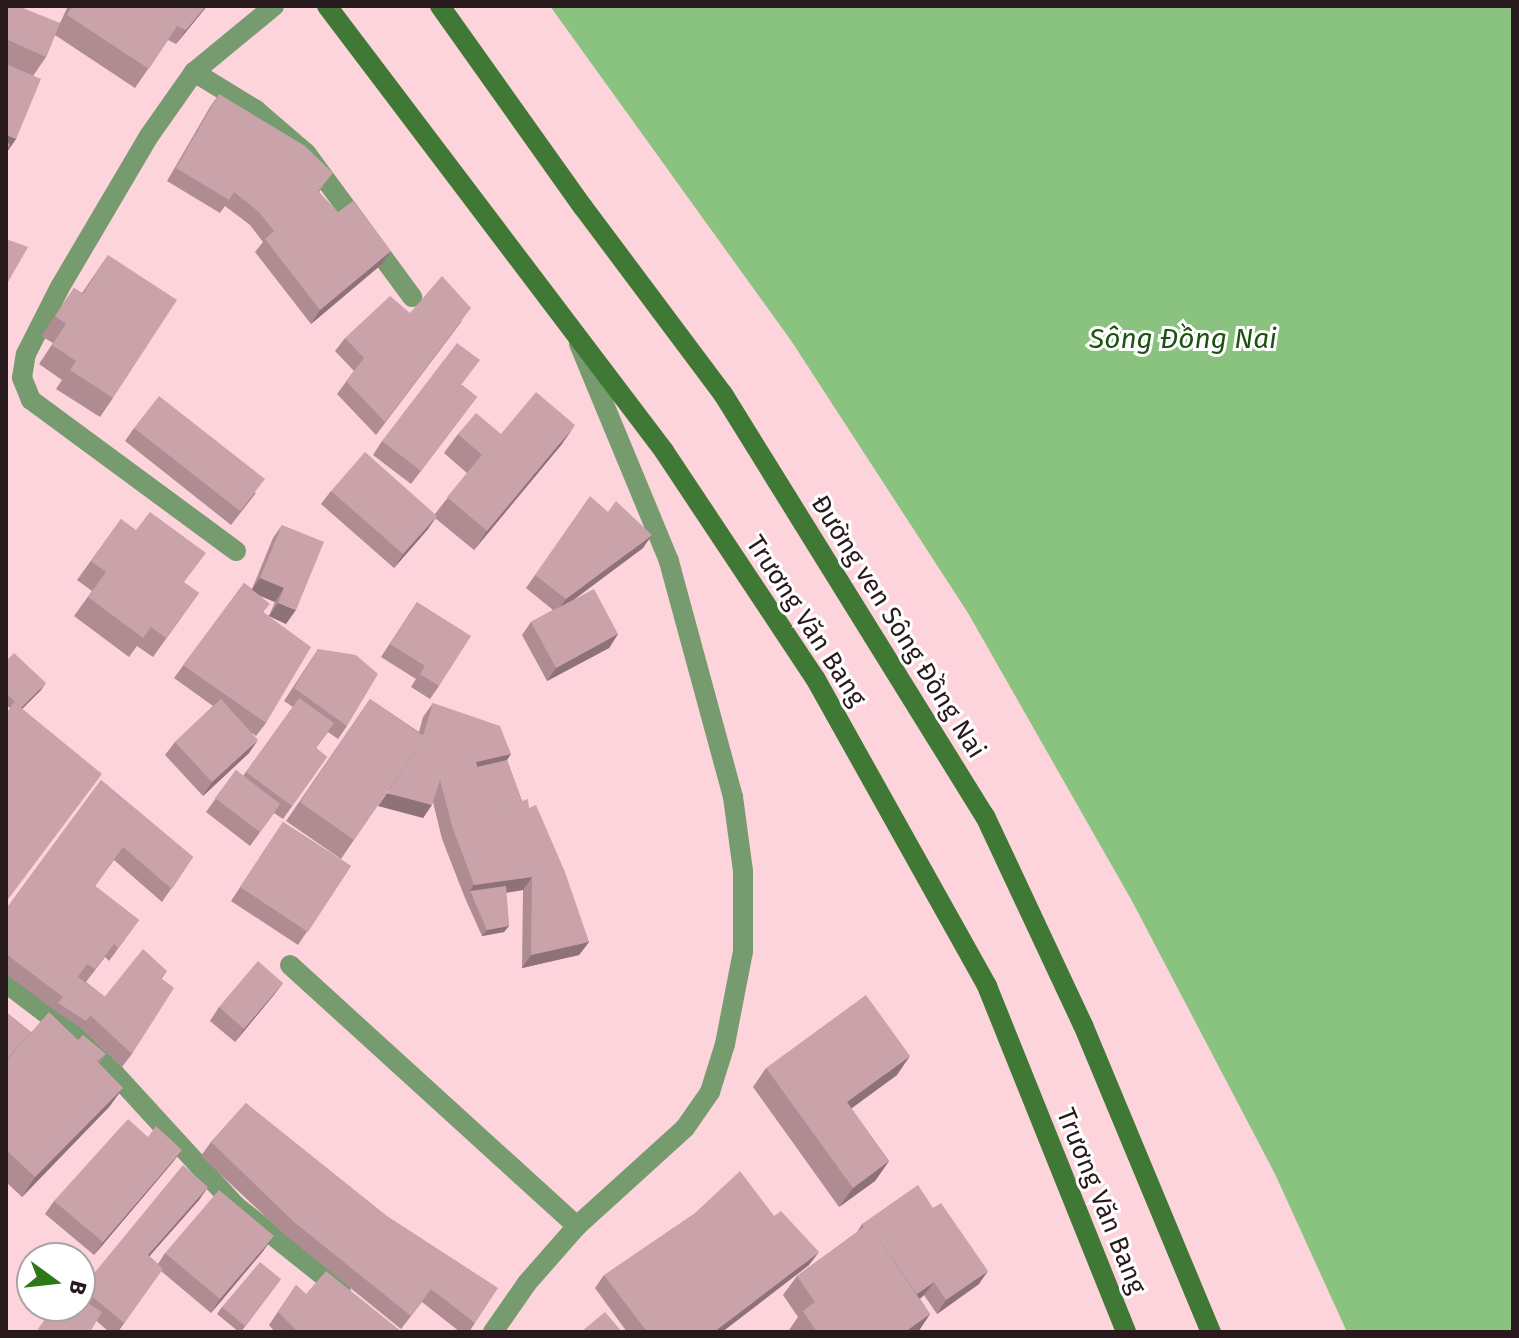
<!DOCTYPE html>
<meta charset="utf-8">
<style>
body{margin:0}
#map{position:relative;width:1519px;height:1338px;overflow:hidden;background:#fdd4db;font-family:"Fira Sans",sans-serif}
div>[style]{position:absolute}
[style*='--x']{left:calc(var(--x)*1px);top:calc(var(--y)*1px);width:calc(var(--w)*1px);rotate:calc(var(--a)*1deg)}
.water>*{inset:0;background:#8ac27f}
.street>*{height:20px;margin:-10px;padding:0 10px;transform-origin:10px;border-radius:10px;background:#769b6e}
.secondary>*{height:20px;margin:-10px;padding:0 10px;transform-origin:10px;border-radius:10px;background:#407835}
.wall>*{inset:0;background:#ae8c92}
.shaded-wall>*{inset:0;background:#8d7277}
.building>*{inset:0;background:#caa3aa}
span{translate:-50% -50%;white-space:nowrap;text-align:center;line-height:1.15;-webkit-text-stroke:6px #fff;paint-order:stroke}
.street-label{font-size:26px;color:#28191c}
.water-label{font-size:28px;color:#1d5311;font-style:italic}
.frame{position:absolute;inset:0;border:8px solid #28191c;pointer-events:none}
.north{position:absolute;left:16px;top:1242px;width:80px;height:80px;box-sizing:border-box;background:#fff;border:2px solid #a9a3a4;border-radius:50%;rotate:105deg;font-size:22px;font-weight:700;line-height:32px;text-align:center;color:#28191c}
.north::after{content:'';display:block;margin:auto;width:28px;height:36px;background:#2e771c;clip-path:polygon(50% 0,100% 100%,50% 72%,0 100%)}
</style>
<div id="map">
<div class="water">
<i style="clip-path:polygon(550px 6px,1513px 6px,1513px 1332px,1347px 1332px,1275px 1174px,1132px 901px,968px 613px,792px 342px)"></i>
</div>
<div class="street">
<i style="--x:194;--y:72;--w:73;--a:31.5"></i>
<i style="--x:256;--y:110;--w:66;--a:40.7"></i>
<i style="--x:306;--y:153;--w:179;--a:53.6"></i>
<i style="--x:236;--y:551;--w:255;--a:-143.6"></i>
<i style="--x:31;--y:400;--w:24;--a:-112"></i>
<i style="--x:22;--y:378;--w:24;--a:-81"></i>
<i style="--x:26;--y:354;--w:75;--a:-63.1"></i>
<i style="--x:60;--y:287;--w:175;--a:-59.5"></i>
<i style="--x:149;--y:136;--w:78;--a:-54.9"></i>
<i style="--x:194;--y:72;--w:104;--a:-39.5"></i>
<i style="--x:290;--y:965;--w:388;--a:42.3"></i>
<i style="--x:6;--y:983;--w:84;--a:37.3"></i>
<i style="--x:73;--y:1034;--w:58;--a:43.6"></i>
<i style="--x:115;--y:1074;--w:179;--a:47.5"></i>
<i style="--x:236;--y:1206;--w:134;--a:38.7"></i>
<i style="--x:493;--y:1332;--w:60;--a:-55.2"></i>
<i style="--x:527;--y:1283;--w:76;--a:-48.7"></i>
<i style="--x:577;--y:1226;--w:146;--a:-42.2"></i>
<i style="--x:685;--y:1128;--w:44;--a:-55.2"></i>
<i style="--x:710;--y:1092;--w:50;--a:-72.6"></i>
<i style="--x:725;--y:1044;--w:95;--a:-79"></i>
<i style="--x:743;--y:951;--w:80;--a:-90"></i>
<i style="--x:743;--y:871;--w:75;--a:-97.7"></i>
<i style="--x:733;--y:797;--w:245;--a:-105.2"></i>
<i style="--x:669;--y:561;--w:235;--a:-112.5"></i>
</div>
<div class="secondary">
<i style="--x:327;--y:6;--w:558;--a:52.86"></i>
<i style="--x:664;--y:451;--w:273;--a:56.4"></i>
<i style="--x:815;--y:678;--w:353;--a:60.8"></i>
<i style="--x:987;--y:986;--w:373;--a:68.1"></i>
<i style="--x:440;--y:6;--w:247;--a:54.6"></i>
<i style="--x:583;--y:207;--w:234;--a:53.2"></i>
<i style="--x:723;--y:394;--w:497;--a:58.2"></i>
<i style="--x:985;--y:816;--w:231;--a:64.9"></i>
<i style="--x:1083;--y:1025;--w:333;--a:67.4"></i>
</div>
<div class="wall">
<i style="clip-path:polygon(6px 6px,60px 23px,68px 6px,207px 6px,176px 44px,168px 40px,135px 88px,55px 35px,46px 57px,33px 76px,16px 139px,6px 153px)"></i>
<i style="clip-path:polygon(219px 94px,324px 186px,319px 192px,382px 264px,311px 324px,255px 252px,263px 242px,250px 225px,225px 206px,220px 213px,167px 181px,210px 107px)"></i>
<i style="clip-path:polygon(108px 255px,113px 398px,100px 417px,56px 389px,62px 380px,39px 364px,53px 343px,41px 336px,74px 288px,82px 293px)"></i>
<i style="clip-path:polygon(462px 321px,376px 435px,337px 394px,354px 371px,335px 351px,345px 338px)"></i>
<i style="clip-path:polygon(462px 385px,477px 397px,411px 484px,373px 455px,382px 441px)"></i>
<i style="clip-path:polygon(134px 428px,256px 493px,231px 525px,125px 441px)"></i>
<i style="clip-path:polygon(458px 434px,501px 434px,562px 444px,474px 550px,435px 518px,428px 529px,394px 568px,321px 504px,331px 491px,435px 514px,467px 473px,444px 453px)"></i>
<i style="clip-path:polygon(121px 519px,184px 583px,199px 593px,153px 657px,137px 646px,129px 657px,74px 616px,92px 591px,77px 580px)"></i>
<i style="clip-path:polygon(evenodd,282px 525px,286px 624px,269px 616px,266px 723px,256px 736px,252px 733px,249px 753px,203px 796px,165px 755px,175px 742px,213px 706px,174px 678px,244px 583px,252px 589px,273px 538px,282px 525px,259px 595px,275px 602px,269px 616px,264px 613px,259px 595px)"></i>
<i style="clip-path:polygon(643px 548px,574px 599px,618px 634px,609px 648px,547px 681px,522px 635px,531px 622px,553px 610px,526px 588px,535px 575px)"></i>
<i style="clip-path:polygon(417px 602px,439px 686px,430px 699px,411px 687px,416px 679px,381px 657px)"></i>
<i style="clip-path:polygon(318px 649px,347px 726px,338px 739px,328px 732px,316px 748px,327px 757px,283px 819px,274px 813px,250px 846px,206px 812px,236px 770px,243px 776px,293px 707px,284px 701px)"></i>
<i style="clip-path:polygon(6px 661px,41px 690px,22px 709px,10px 708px,6px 705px)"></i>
<i style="clip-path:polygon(370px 699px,419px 732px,423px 717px,433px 703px,511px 754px,507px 760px,522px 801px,529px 808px,589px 942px,579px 955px,522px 968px,523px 890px,506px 893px,509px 926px,504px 932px,482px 936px,465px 898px,442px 839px,433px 802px,423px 818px,388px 790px,341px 859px,286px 821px)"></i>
<i style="clip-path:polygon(101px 780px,193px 857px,162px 902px,114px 860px,95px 886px,139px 920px,109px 961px,105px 957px,86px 982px,105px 997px,167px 971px,162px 978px,132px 1054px,122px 1067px,81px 1028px,54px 1010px,6px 974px,6px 909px)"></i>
<i style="clip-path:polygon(283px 822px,351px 866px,298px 945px,231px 901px)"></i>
<i style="clip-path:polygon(283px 983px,273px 996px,235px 1042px,210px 1021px,219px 1007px)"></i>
<i style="clip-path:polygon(6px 1012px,31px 1032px,78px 1040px,106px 1054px,99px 1064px,123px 1088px,109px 1107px,22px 1197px,6px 1182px)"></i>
<i style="clip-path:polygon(766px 1068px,897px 1075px,851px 1108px,889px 1161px,875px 1181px,839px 1207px,753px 1087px)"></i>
<i style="clip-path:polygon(246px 1103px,475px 1323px,469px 1332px,460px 1332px,422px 1302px,401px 1329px,285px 1235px,201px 1156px,211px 1142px)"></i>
<i style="clip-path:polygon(148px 1137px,182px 1150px,172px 1163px,94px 1255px,45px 1214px,54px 1201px)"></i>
<i style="clip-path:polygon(208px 1187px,199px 1200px,149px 1256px,158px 1264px,165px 1253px,264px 1250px,211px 1313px,161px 1271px,118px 1332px,109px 1332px,80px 1306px,80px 1290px)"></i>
<i style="clip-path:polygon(933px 1208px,979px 1284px,937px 1314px,924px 1295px,920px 1299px,930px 1314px,918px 1332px,791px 1332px,789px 1330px,798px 1317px,783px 1295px,797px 1276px,857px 1232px,862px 1224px)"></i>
<i style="clip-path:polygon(809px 1265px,722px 1332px,627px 1332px,595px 1288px,604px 1275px)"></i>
<i style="clip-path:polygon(281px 1279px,241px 1332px,239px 1332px,217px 1314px,222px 1307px)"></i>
<i style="clip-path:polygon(296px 1285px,306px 1294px,402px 1332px,275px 1332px,269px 1325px)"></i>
</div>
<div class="shaded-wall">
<i style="clip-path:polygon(206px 6px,207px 6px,176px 44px,186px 30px)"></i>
<i style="clip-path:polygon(6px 135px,16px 139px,7px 152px,6px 152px)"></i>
<i style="clip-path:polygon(391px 251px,382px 264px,311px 324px,320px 310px)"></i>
<i style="clip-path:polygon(575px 425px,562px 444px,474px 550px,487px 531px)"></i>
<i style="clip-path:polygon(437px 516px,428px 529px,394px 568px,403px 554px)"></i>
<i style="clip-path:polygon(652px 535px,643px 548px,556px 613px,566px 599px)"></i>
<i style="clip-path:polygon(260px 578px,284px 588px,275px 602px,250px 592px)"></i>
<i style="clip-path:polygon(278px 603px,296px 610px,286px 624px,269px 616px)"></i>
<i style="clip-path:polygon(618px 634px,609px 648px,547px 681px,556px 668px)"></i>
<i style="clip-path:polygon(46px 683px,41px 690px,16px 715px,21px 708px)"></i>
<i style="clip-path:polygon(258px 740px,249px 753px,203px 796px,212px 782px)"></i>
<i style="clip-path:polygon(511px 754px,502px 767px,473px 774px,476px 762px)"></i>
<i style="clip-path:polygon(387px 793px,432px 805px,423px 818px,378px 806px)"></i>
<i style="clip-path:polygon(532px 877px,523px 890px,472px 897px,470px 891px,474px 885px)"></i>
<i style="clip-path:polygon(509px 926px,504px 932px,482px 936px,487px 930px)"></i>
<i style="clip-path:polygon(589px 942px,579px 955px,522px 968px,531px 955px)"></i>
<i style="clip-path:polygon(283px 983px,273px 996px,235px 1042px,244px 1029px)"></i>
<i style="clip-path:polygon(910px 1056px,897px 1075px,833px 1122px,847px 1102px)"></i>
<i style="clip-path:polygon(123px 1088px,109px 1107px,22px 1197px,35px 1177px)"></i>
<i style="clip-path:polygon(182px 1150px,172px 1163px,94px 1255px,103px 1242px)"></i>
<i style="clip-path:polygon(889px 1161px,875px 1181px,839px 1207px,853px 1188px)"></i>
<i style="clip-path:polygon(208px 1187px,199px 1200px,139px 1268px,148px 1255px)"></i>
<i style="clip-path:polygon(274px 1236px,264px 1250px,211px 1313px,220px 1299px)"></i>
<i style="clip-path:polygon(819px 1252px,809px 1265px,722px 1332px,714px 1332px)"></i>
<i style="clip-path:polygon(988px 1271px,979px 1284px,937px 1314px,946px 1300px)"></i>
<i style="clip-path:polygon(934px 1282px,924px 1295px,904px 1310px,913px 1297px)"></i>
<i style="clip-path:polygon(930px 1314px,918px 1332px,905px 1332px)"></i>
</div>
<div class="building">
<i style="clip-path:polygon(6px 6px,18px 6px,60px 23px,46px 57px,6px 39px)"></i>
<i style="clip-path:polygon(72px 6px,190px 6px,149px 69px,67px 15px)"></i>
<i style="clip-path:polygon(190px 6px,206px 6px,186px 30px,177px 26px)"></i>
<i style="clip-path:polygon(6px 64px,41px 79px,16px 139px,6px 135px)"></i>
<i style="clip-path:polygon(219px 94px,305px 146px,333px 173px,318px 191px,338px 212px,353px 201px,391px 251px,320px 310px,265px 239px,274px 231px,259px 212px,234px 192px,229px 200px,176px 168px)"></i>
<i style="clip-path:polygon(6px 142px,10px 144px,6px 153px)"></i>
<i style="clip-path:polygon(6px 239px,28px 247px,8px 282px,6px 282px)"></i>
<i style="clip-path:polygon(108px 255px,177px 300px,113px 398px,70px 370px,76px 361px,52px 345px,66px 324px,55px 316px,74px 288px,83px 294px)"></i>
<i style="clip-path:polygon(442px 276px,471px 308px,385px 422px,346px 381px,364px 358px,345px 338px,390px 296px,410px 313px)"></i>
<i style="clip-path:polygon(457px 343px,480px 360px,461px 385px,477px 397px,421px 471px,382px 441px)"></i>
<i style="clip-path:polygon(536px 392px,575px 425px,487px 531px,447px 497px,482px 455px,458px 434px,476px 413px,501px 434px)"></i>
<i style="clip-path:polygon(159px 396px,265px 479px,240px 511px,134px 428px)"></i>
<i style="clip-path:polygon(365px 452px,437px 516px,403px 554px,331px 491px)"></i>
<i style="clip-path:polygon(590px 496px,608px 512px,616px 501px,652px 535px,566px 599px,535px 575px)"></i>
<i style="clip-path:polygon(150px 512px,206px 553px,184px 582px,199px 593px,166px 638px,151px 627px,143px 638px,88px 597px,106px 572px,91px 561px,121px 519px,136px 530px)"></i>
<i style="clip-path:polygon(282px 525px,324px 542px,296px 610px,278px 603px,284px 588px,260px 578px)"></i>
<i style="clip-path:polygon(244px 583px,270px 604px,263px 612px,311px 647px,266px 723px,183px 665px)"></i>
<i style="clip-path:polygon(594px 589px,618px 634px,556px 668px,531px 622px)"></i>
<i style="clip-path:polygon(417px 602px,471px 636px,439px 686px,420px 674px,425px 666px,390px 644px)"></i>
<i style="clip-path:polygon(318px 649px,356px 655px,378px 674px,347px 726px,294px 688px)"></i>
<i style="clip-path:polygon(14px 653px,46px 683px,21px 708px,6px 693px,6px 661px)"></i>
<i style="clip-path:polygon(299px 698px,334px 723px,316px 748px,327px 757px,292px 806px,246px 772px)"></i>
<i style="clip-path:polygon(221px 699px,258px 740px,212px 782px,175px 742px)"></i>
<i style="clip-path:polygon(370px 699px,425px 737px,354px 840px,300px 802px)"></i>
<i style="clip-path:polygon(14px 702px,102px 774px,6px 902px,6px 714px)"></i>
<i style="clip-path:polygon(433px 703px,500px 726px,511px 754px,476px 762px,491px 812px,528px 799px,529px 808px,536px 805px,565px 872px,589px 942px,531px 955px,532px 877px,474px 885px,452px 826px,440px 780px,432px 805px,387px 793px,425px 737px,423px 736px)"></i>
<i style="clip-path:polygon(507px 760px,522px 801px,491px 812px,477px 767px)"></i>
<i style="clip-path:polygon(236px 770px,280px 804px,260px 832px,215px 798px)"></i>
<i style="clip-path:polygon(101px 780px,193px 857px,172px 889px,123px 847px,95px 886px,139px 920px,118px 948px,114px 944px,95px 969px,87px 964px,63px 997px,6px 954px,6px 909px)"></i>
<i style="clip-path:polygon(283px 822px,351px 866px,308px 932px,240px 887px)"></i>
<i style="clip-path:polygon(506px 886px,509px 926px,487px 930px,470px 891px)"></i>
<i style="clip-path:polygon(143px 949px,167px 971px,161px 978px,174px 988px,132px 1054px,90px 1015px)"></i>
<i style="clip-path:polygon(258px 961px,283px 983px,244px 1029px,219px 1007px)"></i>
<i style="clip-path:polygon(78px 977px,105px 997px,86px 1021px,58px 1003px)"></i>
<i style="clip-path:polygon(866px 995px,910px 1056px,847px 1102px,889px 1161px,853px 1188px,766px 1068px)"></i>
<i style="clip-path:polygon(6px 1012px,31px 1032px,6px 1060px)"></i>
<i style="clip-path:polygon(49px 1012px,78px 1040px,6px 1112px,6px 1061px)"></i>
<i style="clip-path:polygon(83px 1035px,106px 1054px,97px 1061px,123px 1088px,35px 1177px,6px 1150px,6px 1112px)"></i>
<i style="clip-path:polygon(246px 1103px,387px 1216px,498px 1288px,475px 1323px,431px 1289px,411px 1316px,294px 1222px,211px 1142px)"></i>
<i style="clip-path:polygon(128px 1119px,148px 1137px,156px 1126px,182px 1150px,103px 1242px,54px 1201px)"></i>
<i style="clip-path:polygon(183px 1165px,208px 1187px,148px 1255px,163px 1269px,124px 1323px,82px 1288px)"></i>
<i style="clip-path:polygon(740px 1171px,774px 1216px,781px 1211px,819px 1252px,714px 1332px,647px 1332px,604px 1275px,695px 1213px)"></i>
<i style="clip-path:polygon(918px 1185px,933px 1208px,941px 1203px,988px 1271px,946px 1300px,934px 1282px,917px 1294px,868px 1224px,864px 1227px,862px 1224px)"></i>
<i style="clip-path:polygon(219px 1190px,274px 1236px,220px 1299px,165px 1253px)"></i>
<i style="clip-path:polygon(868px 1224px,930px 1314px,905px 1332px,817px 1332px,803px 1311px,815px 1302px,797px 1276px)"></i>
<i style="clip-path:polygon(260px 1262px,281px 1279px,245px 1326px,222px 1307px)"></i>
<i style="clip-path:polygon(326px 1271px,402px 1332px,292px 1332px,295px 1329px,278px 1312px,296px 1285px,306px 1294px)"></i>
<i style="clip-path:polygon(80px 1298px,102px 1312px,90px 1332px,36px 1332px,54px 1306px,80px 1306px)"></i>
<i style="clip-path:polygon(605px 1312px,622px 1332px,581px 1332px)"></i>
</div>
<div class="street-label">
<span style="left:806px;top:621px;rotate:57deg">Trương Văn Bang</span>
<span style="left:898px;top:627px;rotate:58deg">Đường ven Sông Đồng Nai</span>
<span style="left:1101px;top:1201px;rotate:68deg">Trương Văn Bang</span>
</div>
<div class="water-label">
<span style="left:1183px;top:339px">Sông Đồng Nai</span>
</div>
<div class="frame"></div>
<div class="north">B</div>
</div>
